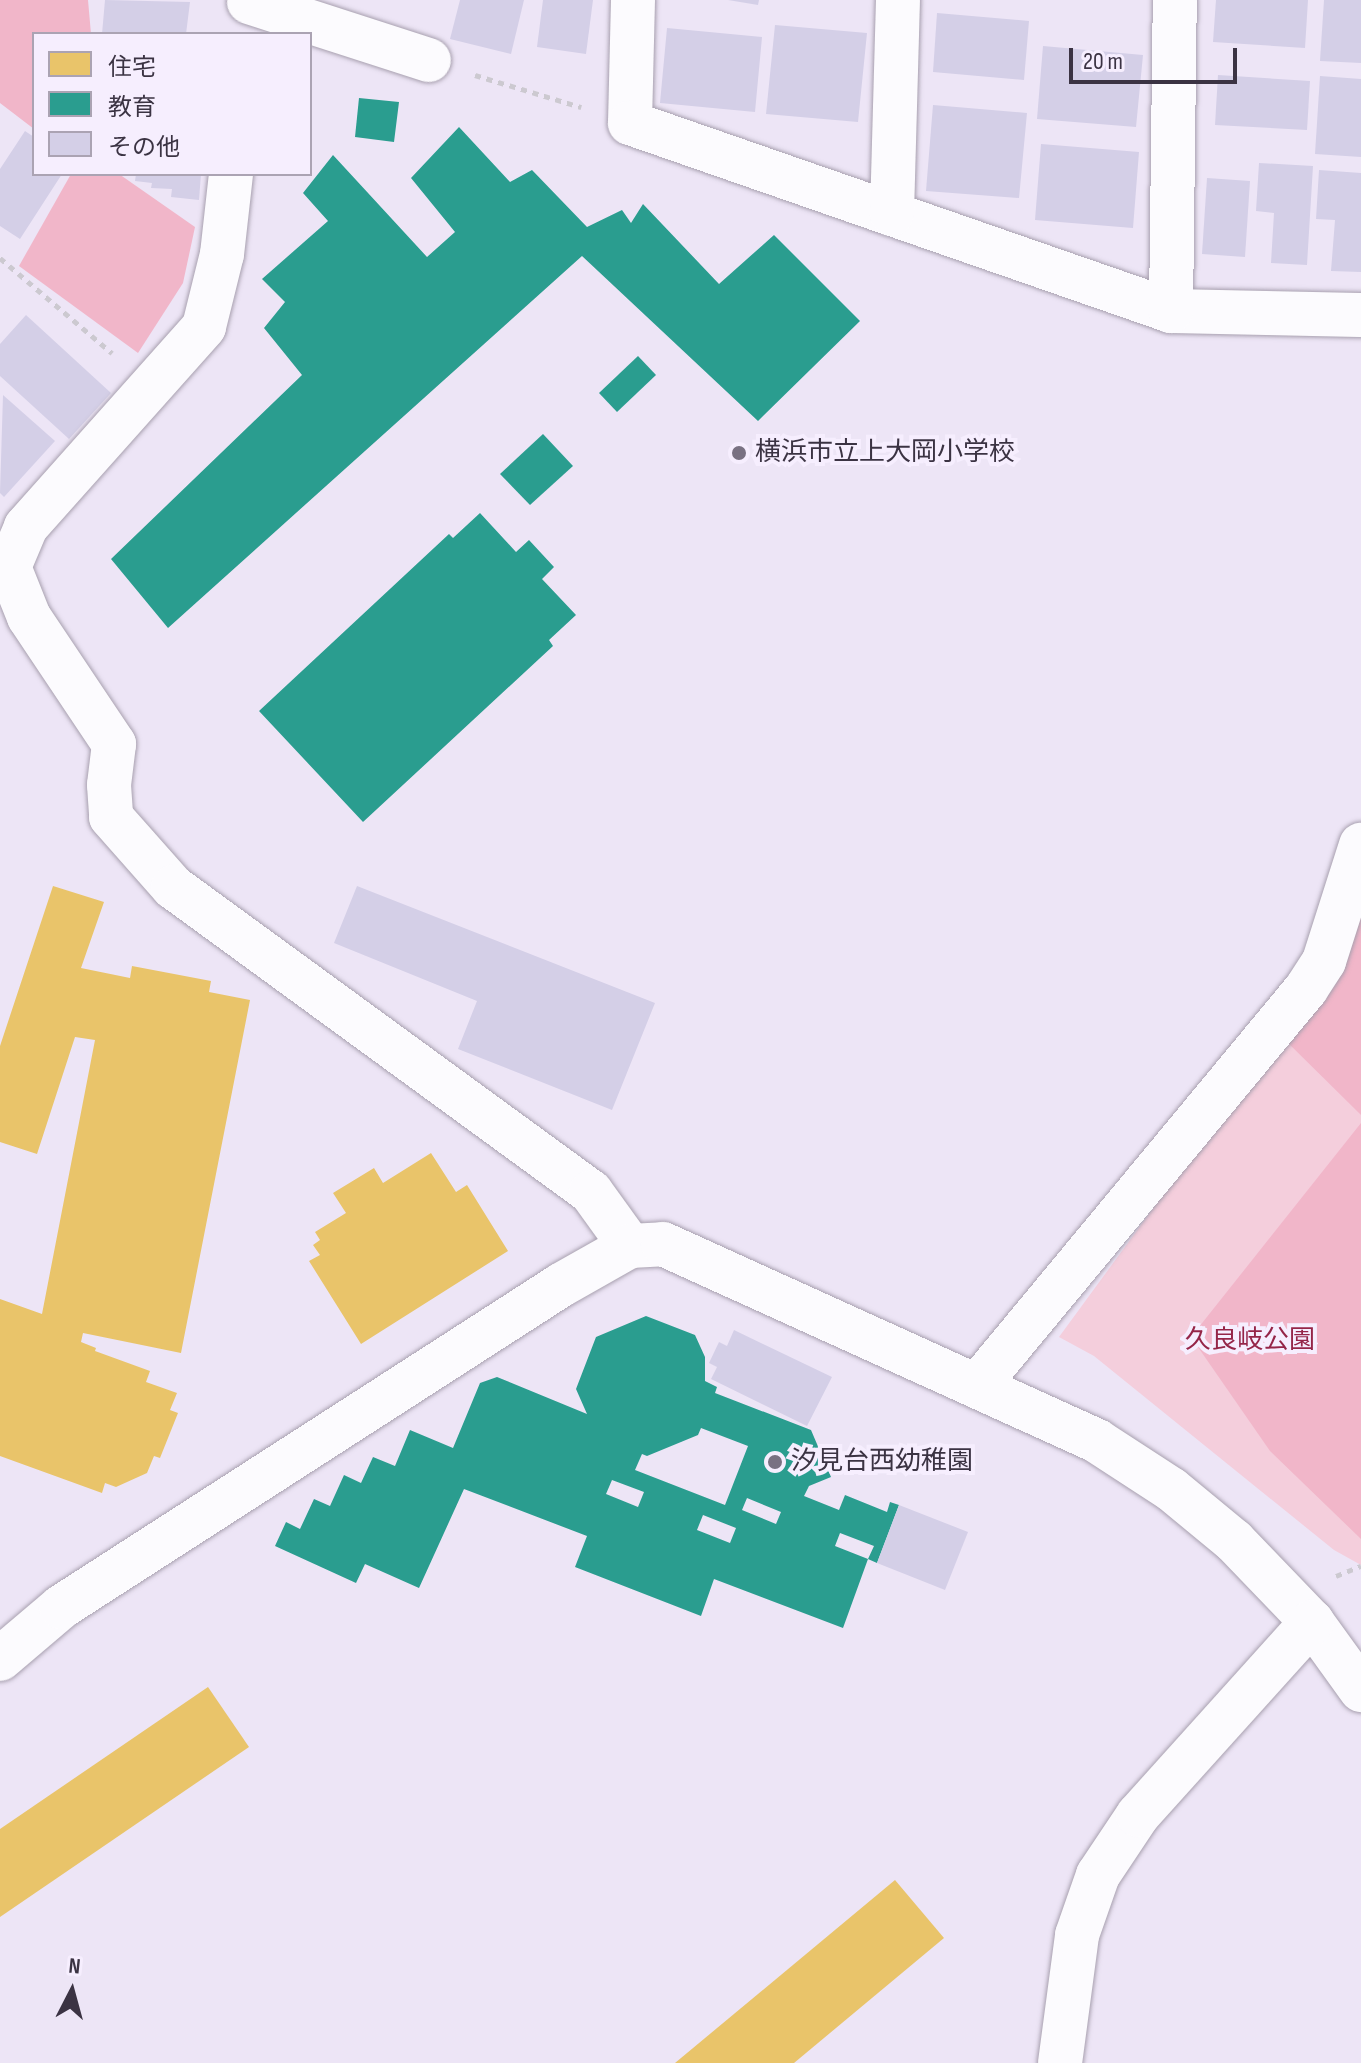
<!DOCTYPE html>
<meta charset="utf-8">
<style>
body{margin:0}
#map{position:relative;width:1361px;height:2063px;overflow:hidden;background:#ede5f6;font-family:"Sofia Sans Condensed","Noto Sans JP",sans-serif}
div>[style]{position:absolute}
[style*='--x']{left:calc(var(--x)*1px);top:calc(var(--y)*1px);width:calc(var(--w)*1px);rotate:calc(var(--a)*1deg)}
.green>*{inset:0;background:#f4cedc}
.forest>*{inset:0;background:#f1b6c9}
.homes>*{inset:0;background:#e9c46a}
.schools>*{inset:0;background:#2a9d8f}
.building>*{inset:0;background:#d4cfe7}
.path>*{height:5px;margin-top:-2.5px;transform-origin:0;background:repeating-linear-gradient(90deg,#ccc9d0 0 6px,transparent 0 12px)}
.roads{filter:drop-shadow(0 0 2px #a8a0af) drop-shadow(0 0 2px #a8a0af)}
.minor>*{height:44px;margin:-22px;padding:0 22px;transform-origin:22px;border-radius:22px;background:#fcfbfe}
.tertiary>*{height:44px;margin:-22px;padding:0 22px;transform-origin:22px;border-radius:22px;background:#fcfbfe}
.dots>*{width:22px;height:22px;translate:-50% -50%;box-sizing:border-box;border:4px solid #f6eefe;border-radius:50%}
span{translate:-50% -50%;white-space:nowrap;text-align:center;line-height:1.15;-webkit-text-stroke:8px #f6eefe;paint-order:stroke}
.poi-label{font-size:26px;color:#3b3343}
.left{translate:0 -50%;text-align:left}
.park-label{font-size:26px;color:#952548}
.legend{position:absolute;left:32px;top:32px;width:280px;height:144px;box-sizing:border-box;background:#f6eefe;border:2px solid #aba3b3;margin:0;padding:10px 14px;list-style:none;font-size:24px;color:#3b3343}
.legend li{display:flex;align-items:center;gap:16px;height:40px}
.legend b{width:40px;border:2px solid #aba3b3}
.north{position:absolute;left:32px;top:1951px;width:80px;height:80px;-webkit-text-stroke:6px #f6eefe;paint-order:stroke;rotate:6deg;font-size:22px;font-weight:700;line-height:32px;text-align:center;color:#3b3343}
.north::after{content:'';display:block;margin:auto;width:28px;height:36px;background:#3b3343;clip-path:polygon(50% 0,100% 100%,50% 72%,0 100%)}
.scale{position:absolute;left:1069px;top:48px;width:168px;height:36px;box-sizing:border-box;border:4px solid #3b3343;border-top:0;padding-left:10px;font-size:24px;line-height:28px;white-space:nowrap;color:#3b3343;-webkit-text-stroke:6px #f6eefe;paint-order:stroke}
</style>
<div id="map">
<div class="green">
<i style="clip-path:polygon(1361px 1022px,1361px 1565px,1334px 1550px,1094px 1356px,1059px 1337px,1280px 1035px)"></i>
</div>
<div class="forest">
<i style="clip-path:polygon(0 0,88px 0,91px 34px,34px 34px,34px 129px,0 103px)"></i>
<i style="clip-path:polygon(71px 174px,119px 174px,195px 227px,183px 283px,138px 353px,19px 266px)"></i>
<i style="clip-path:polygon(1361px 898px,1361px 1115px,1280px 1035px)"></i>
<i style="clip-path:polygon(1361px 1123px,1361px 1539px,1270px 1451px,1191px 1337px)"></i>
</div>
<div class="homes">
<i style="clip-path:polygon(53px 886px,104px 902px,81px 968px,130px 978px,132px 966px,211px 981px,209px 992px,250px 1000px,181px 1353px,83px 1333px,81px 1342px,96px 1348px,95px 1351px,150px 1371px,146px 1382px,177px 1393px,170px 1410px,178px 1413px,160px 1458px,154px 1456px,147px 1473px,116px 1487px,105px 1483px,102px 1493px,0 1456px,0 1299px,42px 1314px,95px 1040px,75px 1037px,37px 1154px,0 1142px,0 1046px)"></i>
<i style="clip-path:polygon(431px 1153px,456px 1192px,467px 1185px,508px 1251px,361px 1344px,309px 1261px,320px 1255px,313px 1245px,320px 1240px,315px 1232px,346px 1213px,333px 1193px,374px 1168px,383px 1183px)"></i>
<i style="clip-path:polygon(208px 1687px,249px 1747px,0 1917px,0 1829px)"></i>
<i style="clip-path:polygon(895px 1880px,944px 1938px,794px 2063px,675px 2063px)"></i>
</div>
<div class="schools">
<i style="clip-path:polygon(359px 98px,399px 102px,394px 142px,355px 137px)"></i>
<i style="clip-path:polygon(459px 127px,510px 182px,532px 170px,587px 227px,622px 210px,631px 223px,643px 204px,719px 284px,774px 235px,860px 321px,758px 421px,582px 256px,168px 628px,111px 559px,302px 375px,264px 328px,285px 302px,262px 279px,328px 221px,303px 193px,333px 155px,427px 257px,455px 232px,411px 178px)"></i>
<i style="clip-path:polygon(638px 356px,656px 375px,617px 412px,599px 393px)"></i>
<i style="clip-path:polygon(543px 434px,573px 466px,530px 505px,500px 474px)"></i>
<i style="clip-path:polygon(480px 513px,516px 552px,529px 540px,554px 567px,542px 579px,576px 615px,549px 640px,553px 646px,363px 822px,259px 711px,449px 534px,453px 538px)"></i>
<i style="clip-path:polygon(evenodd,646px 1316px,695px 1335px,705px 1357px,705px 1381px,717px 1387px,715px 1393px,811px 1430px,831px 1477px,809px 1486px,804px 1496px,839px 1510px,845px 1495px,887px 1512px,890px 1502px,899px 1505px,877px 1563px,868px 1559px,843px 1628px,714px 1579px,701px 1616px,575px 1567px,587px 1536px,464px 1489px,419px 1588px,365px 1564px,356px 1583px,275px 1546px,286px 1522px,300px 1529px,314px 1499px,330px 1506px,344px 1475px,361px 1483px,373px 1457px,395px 1466px,410px 1430px,453px 1448px,480px 1383px,497px 1377px,587px 1414px,576px 1389px,596px 1337px,646px 1316px,701px 1428px,748px 1446px,725px 1505px,635px 1470px,642px 1454px,647px 1456px,698px 1435px,701px 1428px,646px 1316px,612px 1480px,644px 1492px,638px 1507px,606px 1494px,612px 1480px,646px 1316px,747px 1498px,781px 1512px,776px 1524px,742px 1510px,747px 1498px,646px 1316px,703px 1515px,736px 1528px,730px 1543px,697px 1530px,703px 1515px,646px 1316px,840px 1533px,874px 1546px,868px 1559px,835px 1546px,840px 1533px)"></i>
</div>
<div class="building">
<i style="clip-path:polygon(105px 0,190px 2px,186px 34px,102px 34px)"></i>
<i style="clip-path:polygon(460px 0,524px 0,511px 54px,450px 39px)"></i>
<i style="clip-path:polygon(543px 0,593px 0,586px 54px,537px 47px)"></i>
<i style="clip-path:polygon(728px 0,759px 0,758px 5px)"></i>
<i style="clip-path:polygon(1216px 0,1308px 0,1305px 48px,1213px 42px)"></i>
<i style="clip-path:polygon(1324px 0,1361px 0,1361px 63px,1320px 61px)"></i>
<i style="clip-path:polygon(937px 13px,1029px 21px,1024px 80px,933px 72px)"></i>
<i style="clip-path:polygon(775px 25px,867px 33px,858px 122px,766px 114px)"></i>
<i style="clip-path:polygon(667px 28px,762px 37px,755px 112px,660px 103px)"></i>
<i style="clip-path:polygon(1043px 46px,1143px 55px,1136px 127px,1037px 119px)"></i>
<i style="clip-path:polygon(1218px 75px,1310px 81px,1307px 130px,1215px 125px)"></i>
<i style="clip-path:polygon(1320px 76px,1361px 79px,1361px 157px,1315px 154px)"></i>
<i style="clip-path:polygon(933px 105px,1027px 113px,1019px 198px,926px 191px)"></i>
<i style="clip-path:polygon(25px 131px,34px 137px,34px 174px,62px 174px,20px 239px,0 226px,0 169px)"></i>
<i style="clip-path:polygon(1041px 144px,1139px 152px,1133px 228px,1035px 220px)"></i>
<i style="clip-path:polygon(1259px 163px,1313px 166px,1307px 265px,1271px 263px,1274px 213px,1256px 211px)"></i>
<i style="clip-path:polygon(1319px 170px,1361px 173px,1361px 272px,1331px 271px,1335px 220px,1316px 219px)"></i>
<i style="clip-path:polygon(136px 174px,201px 174px,199px 200px,171px 197px,172px 189px,151px 188px,152px 183px,135px 181px)"></i>
<i style="clip-path:polygon(1207px 178px,1250px 181px,1245px 257px,1202px 254px)"></i>
<i style="clip-path:polygon(26px 315px,111px 393px,69px 439px,0 376px,0 344px)"></i>
<i style="clip-path:polygon(3px 395px,55px 441px,4px 497px,0 493px)"></i>
<i style="clip-path:polygon(357px 886px,655px 1003px,612px 1110px,458px 1049px,477px 1001px,334px 943px)"></i>
<i style="clip-path:polygon(734px 1330px,832px 1377px,807px 1426px,711px 1379px,717px 1367px,709px 1363px,719px 1342px,727px 1346px)"></i>
<i style="clip-path:polygon(899px 1505px,968px 1532px,945px 1590px,877px 1563px)"></i>
</div>
<div class="path">
<i style="--x:475;--y:75;--w:111;--a:16.8"></i>
<i style="--x:0;--y:258;--w:147;--a:40.3"></i>
<i style="--x:1336;--y:1576;--w:27;--a:-22"></i>
</div>
<div class="roads">
<div class="minor">
<i style="--x:633;--y:0;--w:123;--a:91.4"></i>
<i style="--x:630;--y:123;--w:573;--a:19.16"></i>
<i style="--x:1171;--y:311;--w:190;--a:1.2"></i>
<i style="--x:249;--y:2;--w:189;--a:17.9"></i>
<i style="--x:231;--y:174;--w:81;--a:96.4"></i>
<i style="--x:222;--y:254;--w:75;--a:103.9"></i>
<i style="--x:204;--y:327;--w:268;--a:131.7"></i>
<i style="--x:26;--y:527;--w:43;--a:113"></i>
<i style="--x:9;--y:567;--w:54;--a:68.2"></i>
<i style="--x:29;--y:617;--w:153;--a:56.2"></i>
<i style="--x:114;--y:744;--w:41;--a:97"></i>
<i style="--x:109;--y:785;--w:32;--a:86"></i>
<i style="--x:111;--y:817;--w:94;--a:48.5"></i>
<i style="--x:173;--y:887;--w:517;--a:36.12"></i>
<i style="--x:591;--y:1192;--w:67;--a:54.2"></i>
<i style="--x:892;--y:214;--w:214;--a:-88.4"></i>
<i style="--x:1171;--y:311;--w:311;--a:-89.3"></i>
<i style="--x:977;--y:1386;--w:516;--a:-50.35"></i>
<i style="--x:1306;--y:989;--w:33;--a:-57"></i>
<i style="--x:1324;--y:961;--w:122;--a:-72.3"></i>
</div>
<div class="tertiary">
<i style="--x:0;--y:1659;--w:80;--a:-40.4"></i>
<i style="--x:61;--y:1607;--w:595;--a:-32.78"></i>
<i style="--x:561;--y:1285;--w:79;--a:-29.5"></i>
<i style="--x:630;--y:1246;--w:33;--a:-3"></i>
<i style="--x:663;--y:1244;--w:477;--a:24.4"></i>
<i style="--x:1097;--y:1441;--w:88;--a:33"></i>
<i style="--x:1171;--y:1489;--w:82;--a:39.5"></i>
<i style="--x:1234;--y:1541;--w:112;--a:46.1"></i>
<i style="--x:1312;--y:1622;--w:84;--a:54.2"></i>
<i style="--x:1060;--y:2063;--w:129;--a:-82.4"></i>
<i style="--x:1077;--y:1935;--w:64;--a:-70.7"></i>
<i style="--x:1098;--y:1875;--w:72;--a:-56.3"></i>
<i style="--x:1138;--y:1815;--w:260;--a:-48"></i>
</div>
</div>
<div class="dots">
<i style="left:739px;top:453px;background:#797182"></i>
<i style="left:775px;top:1462px;background:#797182"></i>
</div>
<div class="poi-label">
<span class="left" style="left:755px;top:453px">横浜市立上大岡小学校</span>
<span class="left" style="left:791px;top:1462px">汐見台西幼稚園</span>
</div>
<div class="park-label">
<span style="left:1250px;top:1341px">久良岐公園</span>
</div>
<ul class="legend">
<li><b style="height:22px;background:#e9c46a"></b>住宅</li>
<li><b style="height:22px;background:#2a9d8f"></b>教育</li>
<li><b style="height:22px;background:#d4cfe7"></b>その他</li>
</ul>
<div class="north">N</div>
<div class="scale">20 m</div>
</div>
